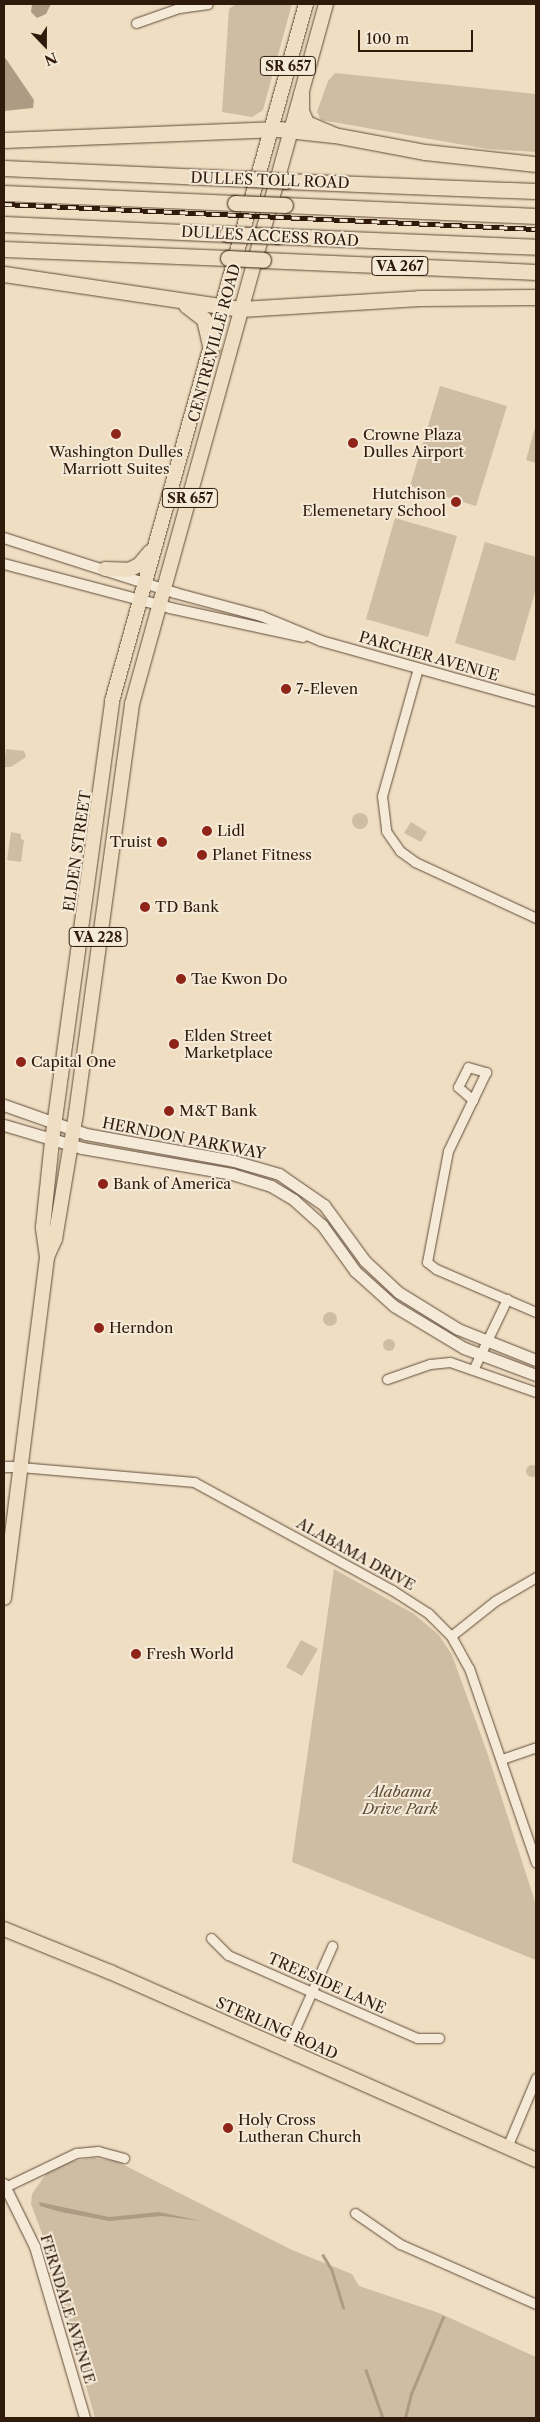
<!DOCTYPE html>
<style>
body{margin:0}
#map{position:relative;width:540px;height:2422px;overflow:hidden;background:#f0dec2;font-family:"Libre Caslon Text",serif}
div>[style]{position:absolute}
[style*='--x']{left:calc(var(--x)*1px);top:calc(var(--y)*1px);width:calc(var(--w)*1px);rotate:calc(var(--a)*1deg)}
.green>*{inset:0;background:#cfbda3}
.round{border-radius:50%}
.water>*{inset:0;background:#af9b84}
.stream>*{height:2.5px;margin:-1.25px;padding:0 1.25px;transform-origin:1.25px;border-radius:1.25px;background:#af9b84}
.roads{filter:drop-shadow(0 0 1px #604b39) drop-shadow(0 0 1px #604b39)}
.minor>*{height:9px;margin:-4.5px;padding:0 4.5px;transform-origin:4.5px;border-radius:4.5px;background:#f5ead7}
.tertiary>*{height:10px;margin:-5px;padding:0 5px;transform-origin:5px;border-radius:5px;background:#f5ead7}
.secondary>*{height:11px;margin:-5.5px;padding:0 5.5px;transform-origin:5.5px;border-radius:5.5px;background:#f5ead7}
.primary>*{height:14px;margin:-7px;padding:0 7px;transform-origin:7px;border-radius:7px;background:#f0dec2}
.motorway>*{height:15px;margin:-7.5px;padding:0 7.5px;transform-origin:7.5px;border-radius:7.5px;background:#f0dec2}
.rail>*{height:4.5px;margin-top:-2.25px;transform-origin:0;background:repeating-linear-gradient(90deg,#f5ead7 0 8px,#301a0b 0 16px);box-sizing:border-box;border-block:1px solid #301a0b}
.bridges{filter:drop-shadow(0 0 1px #301a0b) drop-shadow(0 0 1px #301a0b)}
.motorway-bridge>*{height:15px;margin:-7.5px;padding:0 7.5px;transform-origin:7.5px;border-radius:7.5px;background:#f0dec2}
.dots>*{width:14px;height:14px;translate:-50% -50%;box-sizing:border-box;border:2px solid #f5ead7;border-radius:50%}
span{translate:-50% -50%;white-space:nowrap;text-align:center;line-height:1.15;-webkit-text-stroke:4px #f5ead7;paint-order:stroke}
.shield-label span{padding:1px 4px;background:#f5ead7;border:1px solid;border-radius:4px;-webkit-text-stroke-width:0}
.shield-label{font-size:14px;color:#301a0b;font-weight:700}
.street-label{font-size:15px;color:#301a0b}
.poi-label{font-size:15px;color:#301a0b}
.left{translate:0 -50%;text-align:left}
.right{translate:-100% -50%;text-align:right}
.park-label{font-size:15px;color:#604b39;font-style:italic}
.frame{position:absolute;inset:0;border:5px solid #301a0b;pointer-events:none}
.north{position:absolute;left:20px;top:20px;width:50px;height:50px;-webkit-text-stroke:4px #f5ead7;paint-order:stroke;rotate:158deg;font-size:14px;font-weight:700;line-height:20px;text-align:center;color:#301a0b}
.north::after{content:'';display:block;margin:auto;width:18px;height:22px;background:#301a0b;clip-path:polygon(50% 0,100% 100%,50% 72%,0 100%)}
.scale{position:absolute;left:358px;top:30px;width:115px;height:22px;box-sizing:border-box;border:2px solid #301a0b;border-top:0;padding-left:6px;font-size:15px;line-height:18px;white-space:nowrap;color:#301a0b;-webkit-text-stroke:4px #f5ead7;paint-order:stroke}
</style>
<div id="map">
<div class="green">
<i style="clip-path:polygon(236px 4px,292px 4px,263px 110px,252px 117px,222px 112px,229px 9px)"></i>
<i style="clip-path:polygon(335px 73px,536px 94px,536px 152px,487px 149px,321px 120px,317px 112px,328px 81px)"></i>
<i style="clip-path:polygon(440px 386px,507px 406px,476px 506px,410px 486px)"></i>
<i style="clip-path:polygon(536px 424px,536px 463px,526px 460px)"></i>
<i style="clip-path:polygon(395px 518px,457px 536px,428px 637px,366px 619px)"></i>
<i style="clip-path:polygon(485px 542px,536px 557px,536px 589px,515px 661px,455px 643px)"></i>
<i style="clip-path:polygon(6px 749px,24px 751px,26px 757px,11px 767px,4px 767px)"></i>
<i class="round" style="left:352px;top:813px;width:16px;height:16px"></i>
<i style="clip-path:polygon(411px 822px,427px 832px,421px 842px,404px 833px)"></i>
<i style="clip-path:polygon(11px 832px,21px 834px,21px 839px,24px 840px,21px 862px,7px 860px)"></i>
<i class="round" style="left:323px;top:1312px;width:14px;height:14px"></i>
<i class="round" style="left:383px;top:1339px;width:12px;height:12px"></i>
<i class="round" style="left:526px;top:1465px;width:12px;height:12px"></i>
<i style="clip-path:polygon(334px 1569px,414px 1614px,439px 1635px,452px 1655px,487px 1752px,536px 1905px,536px 1960px,292px 1862px)"></i>
<i style="clip-path:polygon(301px 1640px,318px 1649px,302px 1676px,286px 1667px)"></i>
<i style="clip-path:polygon(93px 2158px,116px 2161px,292px 2250px,352px 2274px,359px 2286px,439px 2313px,536px 2357px,536px 2418px,95px 2418px,48px 2250px,31px 2204px,32px 2194px,48px 2171px,67px 2162px)"></i>
</div>
<div class="water">
<i style="clip-path:polygon(32px 4px,51px 4px,46px 14px,37px 18px,31px 12px)"></i>
<i style="clip-path:polygon(4px 56px,34px 100px,33px 108px,4px 111px)"></i>
<i style="clip-path:polygon(39px 2202px,109px 2217px,159px 2212px,201px 2221px,162px 2216px,109px 2221px,61px 2212px,40px 2206px)"></i>
</div>
<div class="stream">
<i style="--x:323;--y:2255;--w:17;--a:59"></i>
<i style="--x:332;--y:2270;--w:39;--a:73"></i>
<i style="--x:366;--y:2370;--w:51;--a:70.5"></i>
<i style="--x:405;--y:2418;--w:25;--a:-76"></i>
<i style="--x:411;--y:2394;--w:83;--a:-67.4"></i>
</div>
<div class="roads">
<div class="minor">
<i style="--x:136;--y:23;--w:46;--a:-19.2"></i>
<i style="--x:179;--y:8;--w:29;--a:-8"></i>
<i style="--x:418;--y:668;--w:133;--a:105.7"></i>
<i style="--x:382;--y:796;--w:35;--a:83"></i>
<i style="--x:386;--y:831;--w:24;--a:55"></i>
<i style="--x:400;--y:851;--w:19;--a:36"></i>
<i style="--x:415;--y:862;--w:133;--a:24.8"></i>
<i style="--x:473;--y:1100;--w:20;--a:-139"></i>
<i style="--x:458;--y:1087;--w:22;--a:-63"></i>
<i style="--x:468;--y:1067;--w:19;--a:16"></i>
<i style="--x:486;--y:1072;--w:88;--a:115.7"></i>
<i style="--x:448;--y:1151;--w:113;--a:100.7"></i>
<i style="--x:427;--y:1262;--w:11;--a:38"></i>
<i style="--x:436;--y:1269;--w:109;--a:23.3"></i>
<i style="--x:473;--y:1370;--w:79;--a:-64.4"></i>
<i style="--x:387;--y:1379;--w:46;--a:-19.2"></i>
<i style="--x:430;--y:1364;--w:20;--a:-6"></i>
<i style="--x:450;--y:1362;--w:91;--a:19.2"></i>
<i style="--x:20;--y:1467;--w:175;--a:4.9"></i>
<i style="--x:194;--y:1482;--w:226;--a:28.6"></i>
<i style="--x:392;--y:1590;--w:43;--a:32.6"></i>
<i style="--x:428;--y:1613;--w:33;--a:45"></i>
<i style="--x:451;--y:1636;--w:37;--a:61"></i>
<i style="--x:469;--y:1668;--w:206;--a:71"></i>
<i style="--x:451;--y:1636;--w:56;--a:-38.5"></i>
<i style="--x:495;--y:1601;--w:48;--a:-30.3"></i>
<i style="--x:502;--y:1759;--w:36;--a:-19"></i>
<i style="--x:211;--y:1938;--w:24;--a:45"></i>
<i style="--x:228;--y:1955;--w:92;--a:23.8"></i>
<i style="--x:312;--y:1992;--w:115;--a:23.7"></i>
<i style="--x:417;--y:2038;--w:22;--a:0"></i>
<i style="--x:286;--y:2050;--w:114;--a:-66.1"></i>
<i style="--x:507;--y:2147;--w:75;--a:-67.2"></i>
<i style="--x:5;--y:2187;--w:79;--a:-25.6"></i>
<i style="--x:76;--y:2153;--w:22;--a:-5"></i>
<i style="--x:98;--y:2151;--w:27;--a:15"></i>
<i style="--x:355;--y:2213;--w:55;--a:34.6"></i>
<i style="--x:400;--y:2244;--w:149;--a:23.8"></i>
</div>
<div class="tertiary">
<i style="--x:4;--y:538;--w:180;--a:17.8"></i>
<i style="--x:175;--y:593;--w:89;--a:15"></i>
<i style="--x:261;--y:616;--w:65;--a:22.6"></i>
<i style="--x:321;--y:641;--w:223;--a:15.6"></i>
<i style="--x:4;--y:564;--w:172;--a:14.8"></i>
<i style="--x:170;--y:608;--w:136;--a:12.3"></i>
<i style="--x:4;--y:1467;--w:16;--a:0"></i>
<i style="--x:4;--y:2184;--w:70;--a:63.8"></i>
<i style="--x:35;--y:2247;--w:178;--a:73.7"></i>
</div>
<div class="secondary">
<i style="--x:4;--y:1105;--w:87;--a:19.5"></i>
<i style="--x:86;--y:1134;--w:150;--a:10.3"></i>
<i style="--x:234;--y:1161;--w:47;--a:16.1"></i>
<i style="--x:279;--y:1174;--w:55;--a:34.6"></i>
<i style="--x:324;--y:1205;--w:69;--a:53.8"></i>
<i style="--x:365;--y:1261;--w:45;--a:43.2"></i>
<i style="--x:398;--y:1292;--w:70;--a:31.7"></i>
<i style="--x:458;--y:1329;--w:84;--a:21.7"></i>
<i style="--x:4;--y:1125;--w:81;--a:16.4"></i>
<i style="--x:82;--y:1148;--w:152;--a:9.8"></i>
<i style="--x:232;--y:1174;--w:41;--a:17.1"></i>
<i style="--x:271;--y:1186;--w:27;--a:31"></i>
<i style="--x:294;--y:1200;--w:38;--a:42"></i>
<i style="--x:322;--y:1225;--w:57;--a:54.3"></i>
<i style="--x:355;--y:1271;--w:52;--a:41.9"></i>
<i style="--x:394;--y:1306;--w:82;--a:31"></i>
<i style="--x:464;--y:1348;--w:77;--a:20.6"></i>
</div>
<div class="primary">
<i style="--x:105;--y:569;--w:24;--a:2"></i>
<i style="--x:129;--y:570;--w:11;--a:-27"></i>
<i style="--x:139;--y:565;--w:17;--a:-50"></i>
<i style="--x:47;--y:1257;--w:30;--a:-98"></i>
<i style="--x:43;--y:1227;--w:86;--a:-84"></i>
<i style="--x:52;--y:1141;--w:444;--a:-82.2"></i>
<i style="--x:112;--y:701;--w:723;--a:-74.45"></i>
<i style="--x:4;--y:1598;--w:344;--a:-82.8"></i>
<i style="--x:47;--y:1257;--w:20;--a:-66"></i>
<i style="--x:55;--y:1239;--w:128;--a:-80.5"></i>
<i style="--x:76;--y:1113;--w:413;--a:-82.2"></i>
<i style="--x:132;--y:704;--w:726;--a:-74.51"></i>
<i style="--x:4;--y:1929;--w:114;--a:22.1"></i>
<i style="--x:110;--y:1972;--w:466;--a:23.8"></i>
</div>
<div class="motorway">
<i style="--x:301;--y:94;--w:17;--a:90"></i>
<i style="--x:301;--y:111;--w:13;--a:67"></i>
<i style="--x:306;--y:123;--w:30;--a:23"></i>
<i style="--x:334;--y:135;--w:93;--a:10.6"></i>
<i style="--x:425;--y:152;--w:112;--a:6.2"></i>
<i style="--x:4;--y:140;--w:274;--a:-2.3"></i>
<i style="--x:278;--y:129;--w:56;--a:6.1"></i>
<i style="--x:4;--y:168;--w:245;--a:2.6"></i>
<i style="--x:285;--y:181;--w:251;--a:2.3"></i>
<i style="--x:4;--y:193;--w:231;--a:2.5"></i>
<i style="--x:285;--y:205;--w:251;--a:2.5"></i>
<i style="--x:4;--y:224;--w:223;--a:2.6"></i>
<i style="--x:277;--y:236;--w:259;--a:2.4"></i>
<i style="--x:4;--y:249;--w:224;--a:2.3"></i>
<i style="--x:263;--y:260;--w:273;--a:2.5"></i>
<i style="--x:4;--y:274;--w:240;--a:8.4"></i>
<i style="--x:241;--y:309;--w:178;--a:-3.5"></i>
<i style="--x:419;--y:298;--w:117;--a:-0.5"></i>
<i style="--x:186;--y:305;--w:23;--a:38"></i>
<i style="--x:204;--y:319;--w:31;--a:77"></i>
</div>
</div>
<div class="rail">
<i style="--x:4;--y:204;--w:533;--a:2.69"></i>
</div>
<div class="bridges">
<div class="motorway-bridge">
<i style="--x:249;--y:179;--w:36;--a:3"></i>
<i style="--x:235;--y:203;--w:50;--a:2.3"></i>
<i style="--x:227;--y:234;--w:50;--a:2.3"></i>
<i style="--x:228;--y:258;--w:35;--a:3"></i>
</div>
</div>
<div class="dots">
<i style="left:116px;top:434px;background:#8f2418"></i>
<i style="left:353px;top:443px;background:#8f2418"></i>
<i style="left:456px;top:502px;background:#8f2418"></i>
<i style="left:286px;top:689px;background:#8f2418"></i>
<i style="left:207px;top:831px;background:#8f2418"></i>
<i style="left:162px;top:842px;background:#8f2418"></i>
<i style="left:202px;top:855px;background:#8f2418"></i>
<i style="left:145px;top:907px;background:#8f2418"></i>
<i style="left:181px;top:979px;background:#8f2418"></i>
<i style="left:174px;top:1044px;background:#8f2418"></i>
<i style="left:21px;top:1062px;background:#8f2418"></i>
<i style="left:169px;top:1111px;background:#8f2418"></i>
<i style="left:103px;top:1184px;background:#8f2418"></i>
<i style="left:99px;top:1328px;background:#8f2418"></i>
<i style="left:136px;top:1654px;background:#8f2418"></i>
<i style="left:228px;top:2128px;background:#8f2418"></i>
</div>
<div class="shield-label">
<span style="left:288px;top:66px">SR 657</span>
<span style="left:400px;top:266px">VA 267</span>
<span style="left:190px;top:498px">SR 657</span>
<span style="left:98px;top:937px">VA 228</span>
</div>
<div class="street-label">
<span style="left:270px;top:180px;rotate:2deg">DULLES TOLL ROAD</span>
<span style="left:270px;top:236px;rotate:3deg">DULLES ACCESS ROAD</span>
<span style="left:214px;top:343px;rotate:-75deg">CENTREVILLE ROAD</span>
<span style="left:429px;top:656px;rotate:16deg">PARCHER AVENUE</span>
<span style="left:77px;top:851px;rotate:-82deg">ELDEN STREET</span>
<span style="left:184px;top:1138px;rotate:11deg">HERNDON PARKWAY</span>
<span style="left:356px;top:1554px;rotate:29deg">ALABAMA DRIVE</span>
<span style="left:327px;top:1983px;rotate:24deg">TREESIDE LANE</span>
<span style="left:277px;top:2028px;rotate:24deg">STERLING ROAD</span>
<span style="left:68px;top:2309px;rotate:73deg">FERNDALE AVENUE</span>
</div>
<div class="poi-label">
<span class="left" style="left:363px;top:443px">Crowne Plaza<br>Dulles Airport</span>
<span style="left:116px;top:460px">Washington Dulles<br>Marriott Suites</span>
<span class="right" style="left:446px;top:502px">Hutchison<br>Elemenetary School</span>
<span class="left" style="left:296px;top:689px">7-Eleven</span>
<span class="left" style="left:217px;top:831px">Lidl</span>
<span class="right" style="left:152px;top:842px">Truist</span>
<span class="left" style="left:212px;top:855px">Planet Fitness</span>
<span class="left" style="left:155px;top:907px">TD Bank</span>
<span class="left" style="left:191px;top:979px">Tae Kwon Do</span>
<span class="left" style="left:184px;top:1044px">Elden Street<br>Marketplace</span>
<span class="left" style="left:31px;top:1062px">Capital One</span>
<span class="left" style="left:179px;top:1111px">M&amp;T Bank</span>
<span class="left" style="left:113px;top:1184px">Bank of America</span>
<span class="left" style="left:109px;top:1328px">Herndon</span>
<span class="left" style="left:146px;top:1654px">Fresh World</span>
<span class="left" style="left:238px;top:2128px">Holy Cross<br>Lutheran Church</span>
</div>
<div class="park-label">
<span style="left:400px;top:1800px">Alabama<br>Drive Park</span>
</div>
<div class="frame"></div>
<div class="north">N</div>
<div class="scale">100 m</div>
</div>
